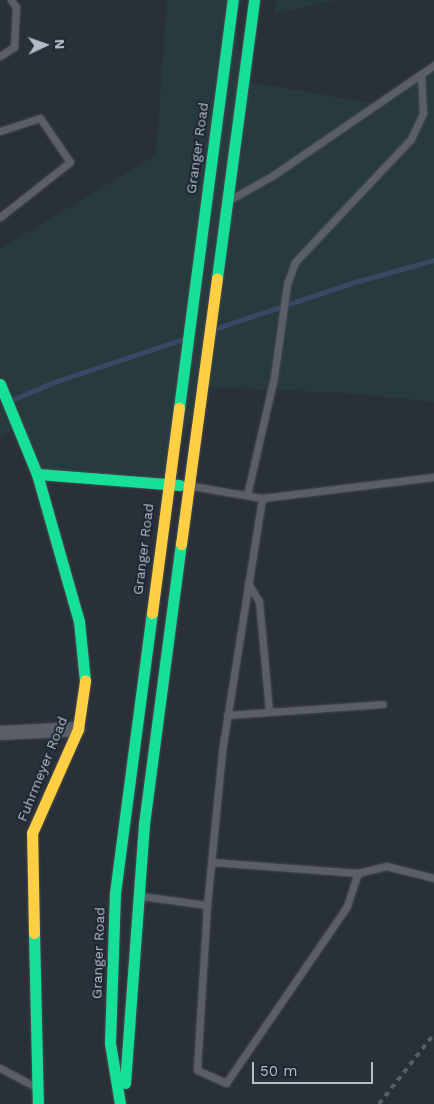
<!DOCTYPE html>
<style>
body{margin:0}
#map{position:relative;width:434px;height:1104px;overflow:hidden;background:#2a3038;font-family:"Work Sans",sans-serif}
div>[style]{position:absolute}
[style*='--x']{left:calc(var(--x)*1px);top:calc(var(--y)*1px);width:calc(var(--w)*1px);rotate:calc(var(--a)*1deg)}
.green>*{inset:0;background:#273a3e}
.stream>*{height:5px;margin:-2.5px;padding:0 2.5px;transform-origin:2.5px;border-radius:2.5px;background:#384963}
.roads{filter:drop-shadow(0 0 1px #484c53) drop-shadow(0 0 1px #484c53)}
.lane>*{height:7px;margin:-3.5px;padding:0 3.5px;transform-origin:3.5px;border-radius:3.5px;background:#5a5e66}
.street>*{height:14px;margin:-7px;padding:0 7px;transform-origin:7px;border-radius:7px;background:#5a5e66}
.fast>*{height:11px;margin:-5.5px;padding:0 5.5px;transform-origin:5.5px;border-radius:5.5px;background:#16e098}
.slow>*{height:11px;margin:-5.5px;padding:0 5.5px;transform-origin:5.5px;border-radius:5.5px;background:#ffcf43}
.rail>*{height:4px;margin-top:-2px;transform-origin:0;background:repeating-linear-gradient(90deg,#595d64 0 5px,transparent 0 10px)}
span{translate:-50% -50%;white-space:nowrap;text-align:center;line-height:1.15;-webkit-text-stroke:4px #1d2633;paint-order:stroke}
.street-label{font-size:14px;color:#b4bcc9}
.north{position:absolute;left:20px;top:20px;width:50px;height:50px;-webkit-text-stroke:4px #1d2633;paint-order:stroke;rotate:87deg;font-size:14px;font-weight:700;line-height:20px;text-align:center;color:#b4bcc9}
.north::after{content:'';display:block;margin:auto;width:18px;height:22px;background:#b4bcc9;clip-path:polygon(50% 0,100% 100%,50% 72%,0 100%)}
.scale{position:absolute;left:252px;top:1062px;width:121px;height:22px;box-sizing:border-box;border:2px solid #b4bcc9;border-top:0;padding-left:6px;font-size:15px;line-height:18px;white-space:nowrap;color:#b4bcc9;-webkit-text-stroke:4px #1d2633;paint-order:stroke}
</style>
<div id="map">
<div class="green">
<i style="clip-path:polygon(167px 0,233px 0,243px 81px,378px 104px,434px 65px,434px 402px,344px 393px,202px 387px,167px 483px,37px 474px,17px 427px,0 438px,0 249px,156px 155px)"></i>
<i style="clip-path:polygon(277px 0,337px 0,274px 14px)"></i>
</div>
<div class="stream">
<i style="--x:217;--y:328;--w:145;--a:-18.4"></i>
<i style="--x:355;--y:282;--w:82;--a:-15.6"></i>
<i style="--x:12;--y:400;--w:46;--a:-23.2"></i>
<i style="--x:54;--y:382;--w:136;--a:-18.4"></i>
</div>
<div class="roads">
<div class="lane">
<i style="--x:0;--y:56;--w:17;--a:-33"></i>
<i style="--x:14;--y:47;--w:40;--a:-87.1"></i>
<i style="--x:16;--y:7;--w:9;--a:-126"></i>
<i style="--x:0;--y:131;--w:42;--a:-18"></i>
<i style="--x:40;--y:118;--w:53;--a:55.7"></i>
<i style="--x:70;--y:162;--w:89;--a:141.8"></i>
<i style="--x:231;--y:199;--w:47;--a:-29.3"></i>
<i style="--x:272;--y:176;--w:196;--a:-34.4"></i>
<i style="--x:247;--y:495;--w:121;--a:-77.1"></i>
<i style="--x:274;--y:377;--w:94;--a:-82"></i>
<i style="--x:287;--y:284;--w:23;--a:-70"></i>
<i style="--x:295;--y:262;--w:169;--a:-46.7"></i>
<i style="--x:411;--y:139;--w:29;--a:-65"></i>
<i style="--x:423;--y:113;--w:39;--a:-93"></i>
<i style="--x:262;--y:498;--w:173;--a:-7"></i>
<i style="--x:248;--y:583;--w:21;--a:59"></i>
<i style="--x:259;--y:601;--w:110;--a:84.8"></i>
<i style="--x:227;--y:715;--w:156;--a:-4"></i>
<i style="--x:358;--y:873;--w:29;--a:-14"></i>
<i style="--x:386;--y:866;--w:49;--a:14"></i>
<i style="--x:141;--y:896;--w:67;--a:7.8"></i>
<i style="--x:207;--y:905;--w:155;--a:-84.4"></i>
<i style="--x:222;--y:751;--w:256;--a:-81"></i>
<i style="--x:262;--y:498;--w:71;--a:-170.3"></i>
<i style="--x:207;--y:905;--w:165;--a:93.5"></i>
<i style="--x:197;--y:1070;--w:32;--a:24"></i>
<i style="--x:226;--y:1083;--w:214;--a:-55.6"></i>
<i style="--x:347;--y:906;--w:35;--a:-72"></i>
<i style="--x:358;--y:873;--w:147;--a:-175.7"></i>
<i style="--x:0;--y:1068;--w:40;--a:28"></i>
</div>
<div class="street">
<i style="--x:0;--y:733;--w:78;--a:-2.9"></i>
</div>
<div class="fast">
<i style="--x:217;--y:278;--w:280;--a:-82.4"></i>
<i style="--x:0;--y:384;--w:97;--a:67.7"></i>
<i style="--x:37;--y:474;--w:153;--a:74.1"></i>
<i style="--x:79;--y:621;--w:60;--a:84.3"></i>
<i style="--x:179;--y:408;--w:412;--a:-82.5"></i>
<i style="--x:37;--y:474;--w:143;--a:4.4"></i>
<i style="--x:34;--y:933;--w:171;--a:88.7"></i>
<i style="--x:125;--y:1083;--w:260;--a:-85.8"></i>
<i style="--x:144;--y:824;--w:282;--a:-82.5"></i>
<i style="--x:120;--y:1104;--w:62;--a:-99.3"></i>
<i style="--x:110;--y:1043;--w:150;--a:-88.1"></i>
<i style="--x:115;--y:893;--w:282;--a:-82.5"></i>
</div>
<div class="slow">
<i style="--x:181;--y:544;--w:268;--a:-82.3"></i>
<i style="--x:152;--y:613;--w:207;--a:-82.5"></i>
<i style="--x:34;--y:933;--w:100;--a:-91.1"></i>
<i style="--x:32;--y:833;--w:114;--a:-66.1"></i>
<i style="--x:78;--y:729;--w:49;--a:-81.7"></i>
</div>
</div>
<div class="rail">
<i style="--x:379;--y:1104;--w:89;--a:-51.8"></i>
</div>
<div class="street-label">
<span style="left:197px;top:148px;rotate:-82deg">Granger Road</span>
<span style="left:143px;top:549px;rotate:-83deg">Granger Road</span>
<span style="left:42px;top:769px;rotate:-68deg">Fuhrmeyer Road</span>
<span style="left:98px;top:953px;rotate:-88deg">Granger Road</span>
</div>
<div class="north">N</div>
<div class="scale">50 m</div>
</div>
